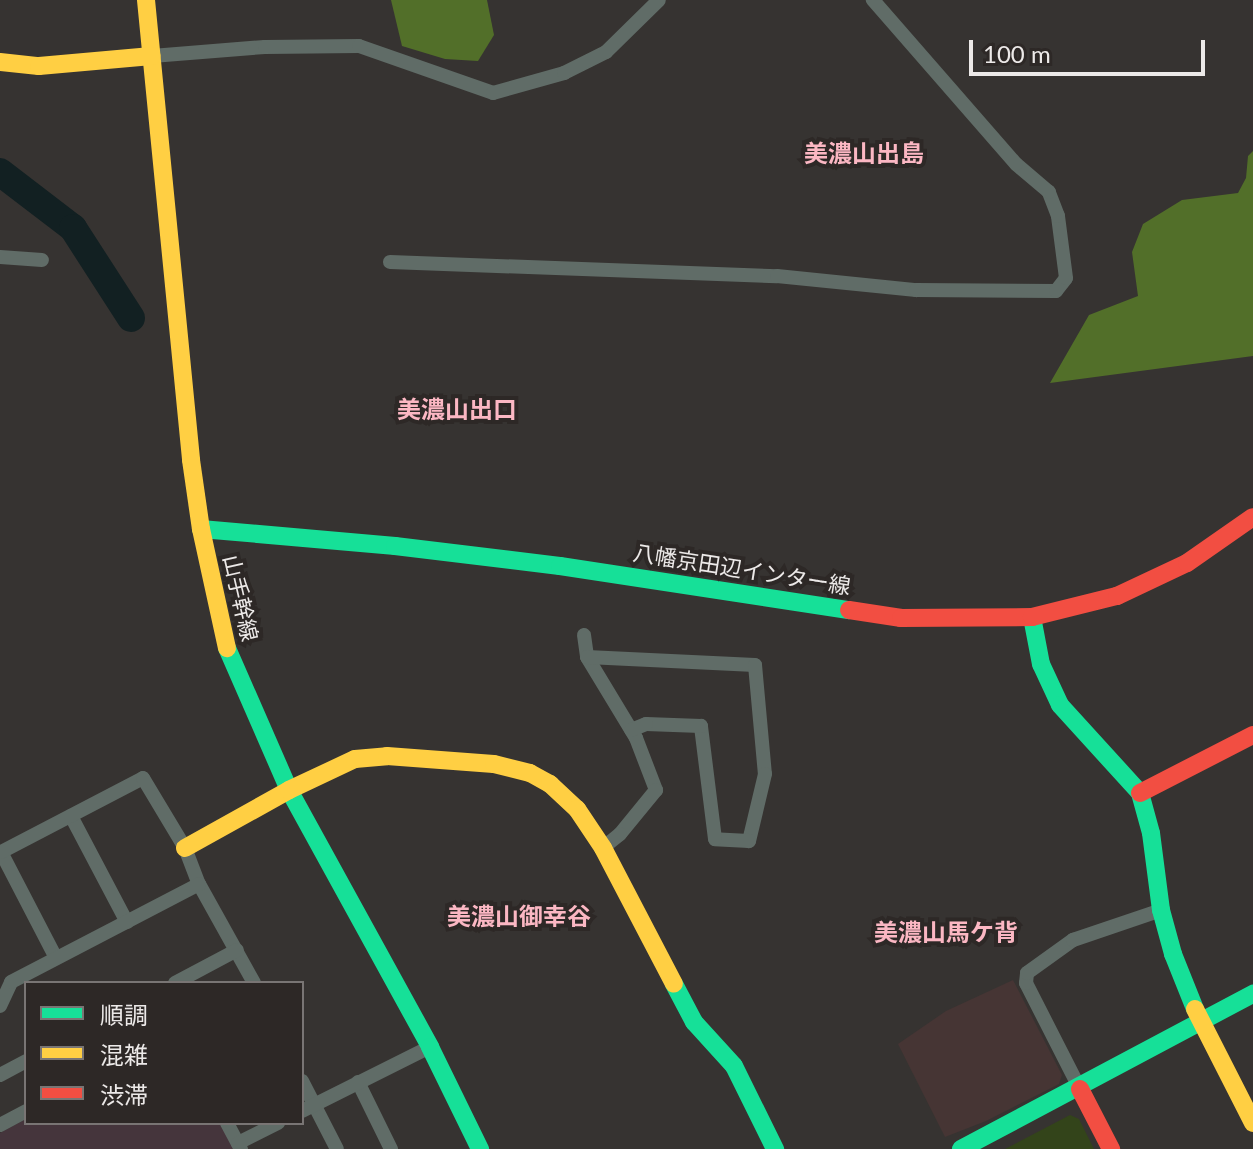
<!DOCTYPE html>
<meta charset="utf-8">
<style>
body{margin:0}
#map{position:relative;width:1253px;height:1149px;overflow:hidden;background:#363331;font-family:Lato,"Noto Sans JP",sans-serif}
div>[style]{position:absolute}
[style*='--x']{left:calc(var(--x)*1px);top:calc(var(--y)*1px);width:calc(var(--w)*1px);rotate:calc(var(--a)*1deg)}
.commercial>*{inset:0;background:#463534}
.education>*{inset:0;background:#45353c}
.green>*{inset:0;background:#33441a}
.forest>*{inset:0;background:#526f29}
.river>*{height:28px;margin:-14px;padding:0 14px;transform-origin:14px;border-radius:14px;background:#122022}
.street>*{height:14px;margin:-7px;padding:0 7px;transform-origin:7px;border-radius:7px;background:#606c67}
.fast>*{height:18px;margin:-9px;padding:0 9px;transform-origin:9px;border-radius:9px;background:#16e098}
.slow>*{height:18px;margin:-9px;padding:0 9px;transform-origin:9px;border-radius:9px;background:#ffcf43}
.jam>*{height:18px;margin:-9px;padding:0 9px;transform-origin:9px;border-radius:9px;background:#f24e42}
span{translate:-50% -50%;white-space:nowrap;text-align:center;line-height:1.15;-webkit-text-stroke:8px #2d2826;paint-order:stroke}
.street-label{font-size:22px;color:#ece9e8}
.neighbourhood-label{font-size:24px;color:#fbb7c3;font-weight:700}
.legend{position:absolute;left:24px;top:981px;width:280px;height:144px;box-sizing:border-box;background:#2d2826;border:2px solid #797574;margin:0;padding:10px 14px;list-style:none;font-size:24px;color:#ece9e8}
.legend li{display:flex;align-items:center;gap:16px;height:40px}
.legend b{width:40px;border:2px solid #797574}
.scale{position:absolute;left:969px;top:40px;width:236px;height:36px;box-sizing:border-box;border:4px solid #ece9e8;border-top:0;padding-left:10px;font-size:24px;line-height:28px;white-space:nowrap;color:#ece9e8;-webkit-text-stroke:6px #2d2826;paint-order:stroke}
</style>
<div id="map">
<div class="commercial">
<i style="clip-path:polygon(1013px 980px,1062px 1075px,1059px 1084px,986px 1121px,945px 1137px,898px 1044px,946px 1011px)"></i>
</div>
<div class="education">
<i style="clip-path:polygon(26px 1119px,26px 1123px,221px 1123px,235px 1149px,0 1149px,0 1133px)"></i>
</div>
<div class="green">
<i style="clip-path:polygon(1070px 1115px,1079px 1119px,1094px 1149px,1005px 1149px)"></i>
</div>
<div class="forest">
<i style="clip-path:polygon(391px 0,487px 0,494px 35px,478px 61px,445px 59px,402px 46px)"></i>
<i style="clip-path:polygon(1253px 151px,1253px 356px,1050px 383px,1089px 315px,1138px 296px,1132px 252px,1143px 224px,1182px 200px,1238px 193px,1246px 178px,1248px 156px)"></i>
</div>
<div class="river">
<i style="--x:0;--y:172;--w:92;--a:37.5"></i>
<i style="--x:73;--y:228;--w:107;--a:57.2"></i>
</div>
<div class="street">
<i style="--x:152;--y:56;--w:113;--a:-4.6"></i>
<i style="--x:265;--y:47;--w:94;--a:-0.6"></i>
<i style="--x:359;--y:46;--w:142;--a:19.3"></i>
<i style="--x:493;--y:93;--w:74;--a:-15.7"></i>
<i style="--x:564;--y:73;--w:47;--a:-26.6"></i>
<i style="--x:606;--y:52;--w:74;--a:-44.5"></i>
<i style="--x:0;--y:257;--w:42;--a:4.1"></i>
<i style="--x:390;--y:262;--w:387;--a:2.1"></i>
<i style="--x:777;--y:276;--w:140;--a:5.8"></i>
<i style="--x:916;--y:290;--w:140;--a:0.4"></i>
<i style="--x:1056;--y:291;--w:16;--a:-52"></i>
<i style="--x:1066;--y:278;--w:63;--a:-97.4"></i>
<i style="--x:1058;--y:216;--w:26;--a:-111"></i>
<i style="--x:1049;--y:192;--w:43;--a:-139.7"></i>
<i style="--x:1016;--y:164;--w:218;--a:-131.1"></i>
<i style="--x:584;--y:635;--w:22;--a:82"></i>
<i style="--x:587;--y:657;--w:95;--a:58.8"></i>
<i style="--x:636;--y:738;--w:56;--a:69"></i>
<i style="--x:656;--y:790;--w:57;--a:129.3"></i>
<i style="--x:620;--y:834;--w:22;--a:141"></i>
<i style="--x:587;--y:657;--w:168;--a:2.7"></i>
<i style="--x:755;--y:665;--w:109;--a:84.8"></i>
<i style="--x:765;--y:774;--w:69;--a:103.4"></i>
<i style="--x:749;--y:841;--w:34;--a:-177"></i>
<i style="--x:715;--y:839;--w:114;--a:-97.1"></i>
<i style="--x:701;--y:726;--w:55;--a:-177.9"></i>
<i style="--x:646;--y:724;--w:16;--a:158"></i>
<i style="--x:71;--y:816;--w:120;--a:62.2"></i>
<i style="--x:56;--y:958;--w:119;--a:-117.4"></i>
<i style="--x:1;--y:852;--w:160;--a:-27.5"></i>
<i style="--x:143;--y:778;--w:82;--a:59"></i>
<i style="--x:185;--y:848;--w:39;--a:69"></i>
<i style="--x:199;--y:884;--w:113;--a:60.9"></i>
<i style="--x:175;--y:983;--w:70;--a:-28"></i>
<i style="--x:0;--y:1006;--w:26;--a:-65"></i>
<i style="--x:11;--y:982;--w:212;--a:-27.5"></i>
<i style="--x:0;--y:1075;--w:30;--a:-28"></i>
<i style="--x:302;--y:1081;--w:76;--a:62.8"></i>
<i style="--x:358;--y:1082;--w:75;--a:63.8"></i>
<i style="--x:1080;--y:1089;--w:119;--a:-117"></i>
<i style="--x:1026;--y:983;--w:10;--a:-84"></i>
<i style="--x:1027;--y:973;--w:57;--a:-35.7"></i>
<i style="--x:1073;--y:940;--w:93;--a:-18.8"></i>
<i style="--x:302;--y:1111;--w:143;--a:-26.6"></i>
<i style="--x:227;--y:1123;--w:30;--a:62"></i>
<i style="--x:0;--y:1125;--w:30;--a:-28"></i>
<i style="--x:238;--y:1143;--w:45;--a:-26.6"></i>
</div>
<div class="fast">
<i style="--x:201;--y:529;--w:195;--a:5"></i>
<i style="--x:395;--y:546;--w:166;--a:6.9"></i>
<i style="--x:560;--y:566;--w:292;--a:8.7"></i>
<i style="--x:1032;--y:617;--w:48;--a:79.2"></i>
<i style="--x:1041;--y:664;--w:45;--a:65.1"></i>
<i style="--x:1060;--y:705;--w:119;--a:47.7"></i>
<i style="--x:1140;--y:793;--w:41;--a:74.6"></i>
<i style="--x:1151;--y:833;--w:78;--a:82.6"></i>
<i style="--x:1161;--y:910;--w:46;--a:74.7"></i>
<i style="--x:1173;--y:954;--w:59;--a:68.2"></i>
<i style="--x:227;--y:648;--w:155;--a:66.4"></i>
<i style="--x:289;--y:790;--w:293;--a:61.2"></i>
<i style="--x:430;--y:1047;--w:114;--a:63.9"></i>
<i style="--x:674;--y:984;--w:43;--a:62.2"></i>
<i style="--x:694;--y:1022;--w:59;--a:47.7"></i>
<i style="--x:734;--y:1066;--w:93;--a:63.7"></i>
<i style="--x:961;--y:1149;--w:331;--a:-28"></i>
</div>
<div class="slow">
<i style="--x:146;--y:0;--w:462;--a:84.4"></i>
<i style="--x:191;--y:460;--w:70;--a:81.8"></i>
<i style="--x:201;--y:529;--w:122;--a:77.7"></i>
<i style="--x:0;--y:62;--w:39;--a:6"></i>
<i style="--x:39;--y:66;--w:113;--a:-5.1"></i>
<i style="--x:185;--y:848;--w:119;--a:-29.1"></i>
<i style="--x:289;--y:790;--w:73;--a:-25.2"></i>
<i style="--x:355;--y:759;--w:32;--a:-5"></i>
<i style="--x:387;--y:756;--w:107;--a:4.3"></i>
<i style="--x:494;--y:764;--w:37;--a:14"></i>
<i style="--x:530;--y:773;--w:23;--a:29"></i>
<i style="--x:550;--y:784;--w:37;--a:43"></i>
<i style="--x:577;--y:809;--w:47;--a:56.3"></i>
<i style="--x:603;--y:848;--w:153;--a:62.4"></i>
<i style="--x:1195;--y:1009;--w:128;--a:63"></i>
</div>
<div class="jam">
<i style="--x:849;--y:610;--w:53;--a:8.7"></i>
<i style="--x:901;--y:618;--w:131;--a:-0.4"></i>
<i style="--x:1032;--y:617;--w:88;--a:-13.9"></i>
<i style="--x:1117;--y:596;--w:77;--a:-25.2"></i>
<i style="--x:1187;--y:563;--w:80;--a:-34.9"></i>
<i style="--x:1140;--y:793;--w:127;--a:-27.2"></i>
<i style="--x:1080;--y:1089;--w:68;--a:62.7"></i>
</div>
<div class="street-label">
<span style="left:742px;top:569px;rotate:9deg">八幡京田辺インター線</span>
<span style="left:241px;top:598px;rotate:77deg">山手幹線</span>
</div>
<div class="neighbourhood-label">
<span style="left:864px;top:153px">美濃山出島</span>
<span style="left:457px;top:409px">美濃山出口</span>
<span style="left:519px;top:916px">美濃山御幸谷</span>
<span style="left:946px;top:932px">美濃山馬ケ背</span>
</div>
<ul class="legend">
<li><b style="height:10px;background:#16e098"></b>順調</li>
<li><b style="height:10px;background:#ffcf43"></b>混雑</li>
<li><b style="height:10px;background:#f24e42"></b>渋滞</li>
</ul>
<div class="scale">100 m</div>
</div>
